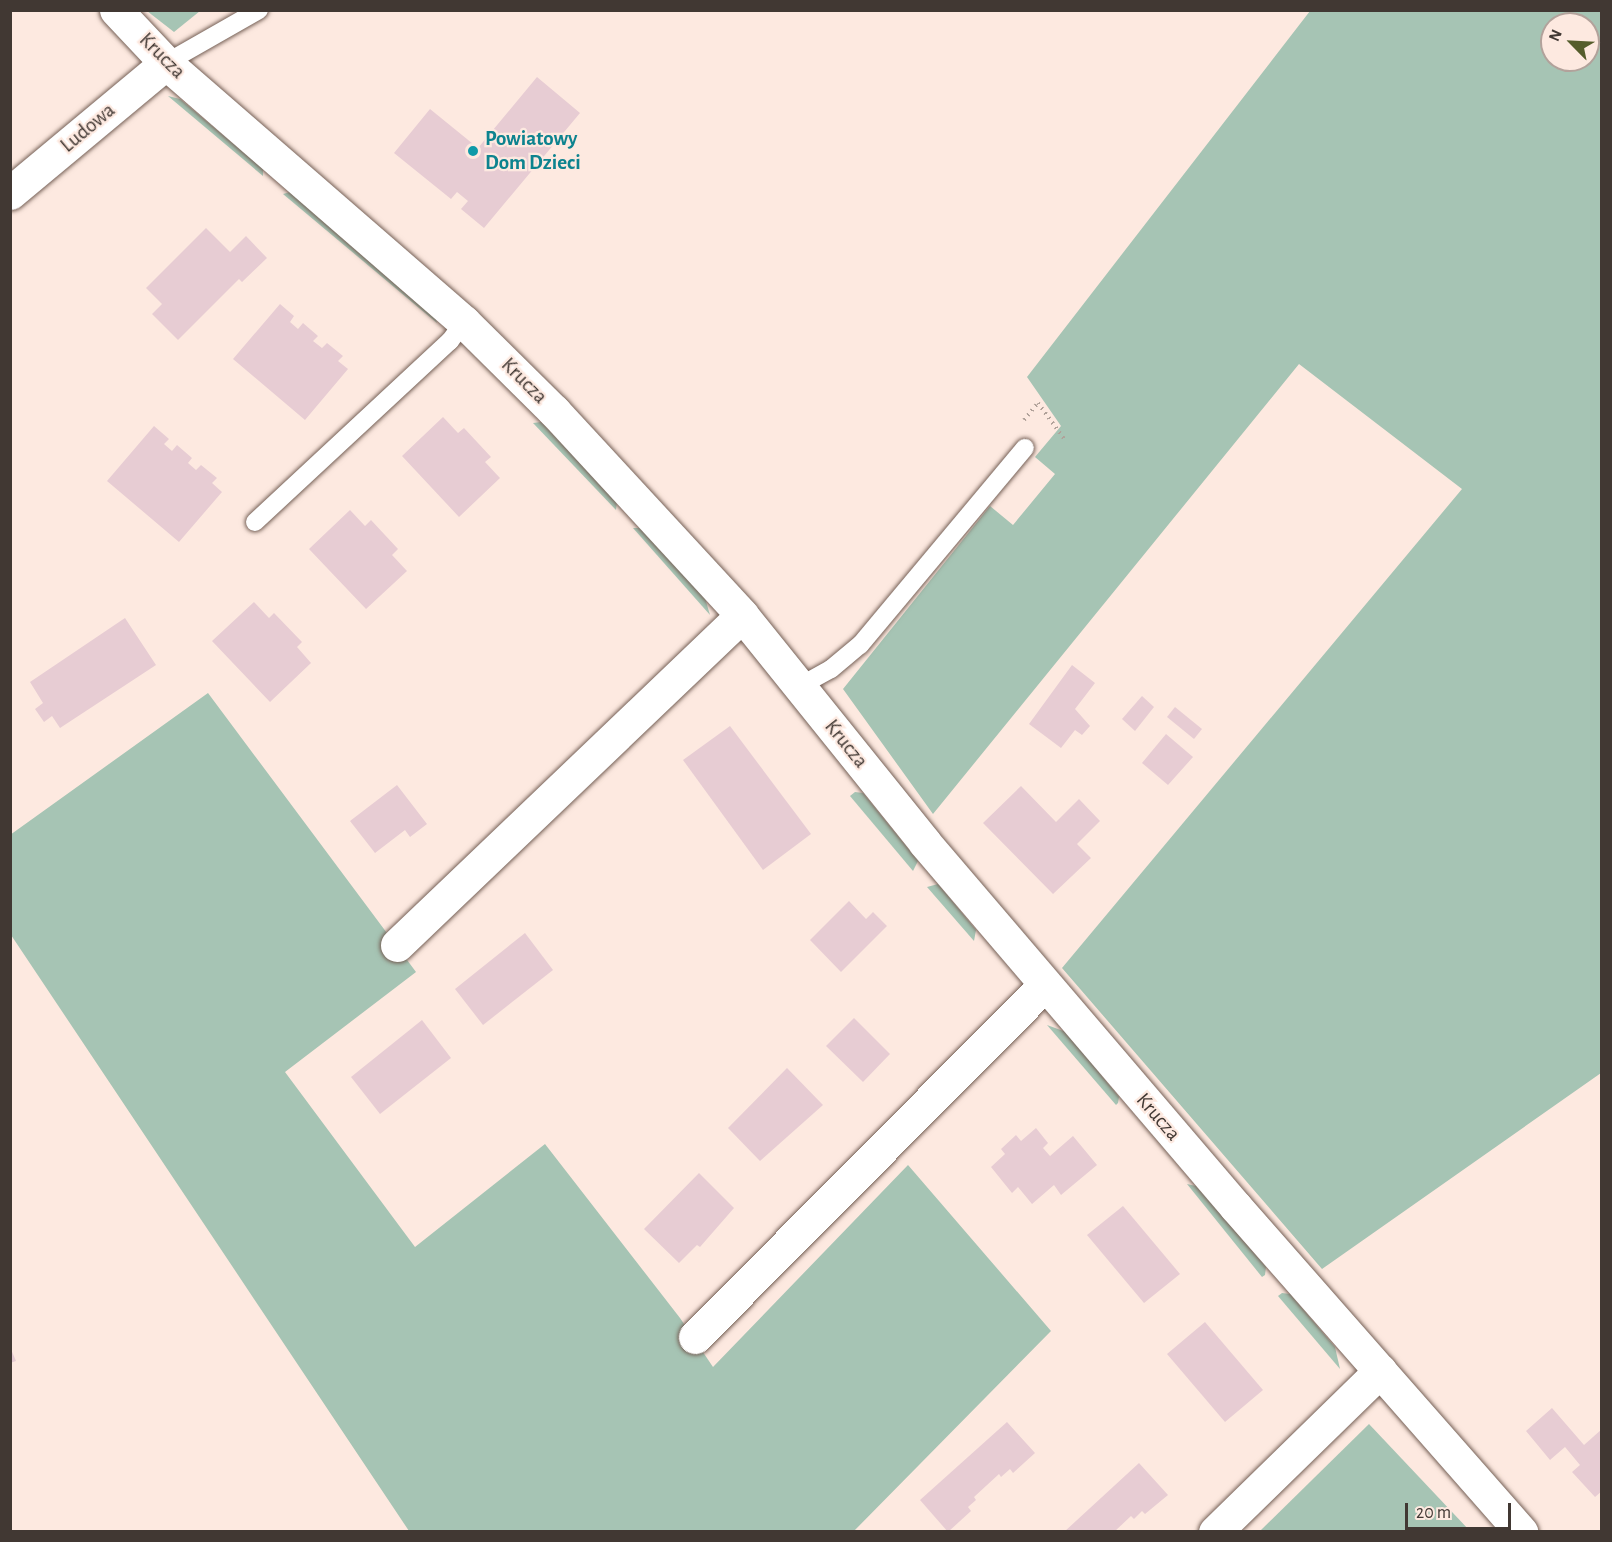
<!DOCTYPE html>
<style>
body{margin:0}
#map{position:relative;width:1612px;height:1542px;overflow:hidden;background:#fde9e0;font-family:"Alegreya Sans",sans-serif}
div>[style]{position:absolute}
[style*='--x']{left:calc(var(--x)*1px);top:calc(var(--y)*1px);width:calc(var(--w)*1px);rotate:calc(var(--a)*1deg)}
.green>*{inset:0;background:#a6c4b4}
.building>*{inset:0;background:#e7ccd3}
.path>*{height:4px;margin-top:-2px;transform-origin:0;background:repeating-linear-gradient(90deg,#b0a199 0 1.5px,transparent 0 6px)}
.roads{filter:drop-shadow(0 0 2px #756056) drop-shadow(0 0 2px #756056)}
.service>*{height:18px;margin:-9px;padding:0 9px;transform-origin:9px;border-radius:9px;background:#fff}
.minor>*{height:33px;margin:-16.5px;padding:0 16.5px;transform-origin:16.5px;border-radius:16.5px;background:#fff}
.dots>*{width:16px;height:16px;translate:-50% -50%;box-sizing:border-box;border:3px solid #fde9e0;border-radius:50%}
span{translate:-50% -50%;white-space:nowrap;text-align:center;line-height:1.15;-webkit-text-stroke:4.5px #fde9e0;paint-order:stroke}
.street-label{font-size:21px;color:#413833}
.culture-label{font-size:21px;color:#0d838f;font-weight:700}
.left{translate:0 -50%;text-align:left}
.frame{position:absolute;inset:0;border:12px solid #413833;pointer-events:none}
.north{position:absolute;left:1540px;top:12px;width:60px;height:60px;box-sizing:border-box;background:#fde9e0;border:2px solid #b2a29b;border-radius:50%;rotate:294deg;font-size:16px;font-weight:700;line-height:24px;text-align:center;color:#413833}
.north::after{content:'';display:block;margin:auto;width:21px;height:27px;background:#555d2c;clip-path:polygon(50% 0,100% 100%,50% 72%,0 100%)}
.scale{position:absolute;left:1405px;top:1503px;width:106px;height:27px;box-sizing:border-box;border:3px solid #413833;border-top:0;padding-left:8px;font-size:18px;line-height:21px;white-space:nowrap;color:#413833;-webkit-text-stroke:4px #fde9e0;paint-order:stroke}
</style>
<div id="map">
<div class="green">
<i style="clip-path:polygon(147px 11px,200px 11px,174px 32px)"></i>
<i style="clip-path:polygon(evenodd,1310px 11px,1602px 11px,1601px 1073px,1322px 1269px,1062px 968px,1462px 489px,1299px 364px,933px 814px,843px 689px,990px 506px,1013px 525px,1055px 474px,1035px 457px,1061px 426px,1027px 377px,1310px 11px,1552px 24px,1588px 24px,1588px 60px,1552px 60px,1552px 24px)"></i>
<i style="clip-path:polygon(168px 96px,180px 99px,263px 169px,263px 176px)"></i>
<i style="clip-path:polygon(290px 192px,436px 319px,437px 323px,283px 194px)"></i>
<i style="clip-path:polygon(541px 422px,617px 502px,616px 510px,533px 423px)"></i>
<i style="clip-path:polygon(633px 528px,641px 528px,705px 598px,710px 615px)"></i>
<i style="clip-path:polygon(208px 693px,416px 972px,285px 1072px,415px 1247px,545px 1144px,680px 1318px,713px 1367px,908px 1165px,1051px 1331px,854px 1531px,409px 1531px,11px 935px,10px 835px)"></i>
<i style="clip-path:polygon(855px 792px,863px 793px,918px 861px,913px 871px,850px 796px)"></i>
<i style="clip-path:polygon(938px 884px,976px 930px,974px 941px,927px 887px)"></i>
<i style="clip-path:polygon(1047px 1025px,1066px 1032px,1119px 1097px,1118px 1103px,1116px 1105px)"></i>
<i style="clip-path:polygon(1187px 1184px,1196px 1186px,1266px 1267px,1265px 1275px,1262px 1277px)"></i>
<i style="clip-path:polygon(1282px 1293px,1290px 1294px,1335px 1347px,1340px 1369px,1278px 1296px)"></i>
<i style="clip-path:polygon(1369px 1424px,1470px 1531px,1260px 1531px)"></i>
</div>
<div class="building">
<i style="clip-path:polygon(537px 77px,580px 113px,484px 228px,461px 209px,468px 201px,457px 192px,451px 199px,394px 153px,430px 109px,478px 148px)"></i>
<i style="clip-path:polygon(206px 228px,230px 252px,246px 236px,267px 258px,242px 282px,239px 279px,178px 340px,152px 314px,162px 304px,146px 288px)"></i>
<i style="clip-path:polygon(280px 304px,294px 316px,290px 322px,298px 329px,303px 323px,318px 336px,313px 341px,322px 348px,327px 343px,343px 356px,338px 361px,348px 369px,305px 420px,233px 359px)"></i>
<i style="clip-path:polygon(443px 417px,458px 433px,464px 428px,491px 457px,485px 462px,500px 478px,459px 517px,402px 456px)"></i>
<i style="clip-path:polygon(154px 426px,169px 439px,164px 444px,172px 451px,177px 445px,192px 458px,188px 463px,196px 470px,201px 465px,217px 478px,212px 483px,222px 492px,179px 542px,107px 481px)"></i>
<i style="clip-path:polygon(350px 510px,365px 526px,371px 520px,398px 549px,392px 555px,407px 571px,366px 609px,309px 549px)"></i>
<i style="clip-path:polygon(254px 602px,269px 618px,274px 613px,302px 642px,297px 647px,311px 663px,270px 702px,212px 641px)"></i>
<i style="clip-path:polygon(125px 618px,156px 665px,60px 728px,52px 716px,44px 722px,35px 709px,43px 703px,30px 682px)"></i>
<i style="clip-path:polygon(1072px 665px,1095px 683px,1075px 709px,1090px 726px,1082px 735px,1075px 730px,1061px 748px,1029px 724px)"></i>
<i style="clip-path:polygon(1142px 696px,1154px 707px,1135px 731px,1122px 719px)"></i>
<i style="clip-path:polygon(1175px 707px,1202px 729px,1194px 739px,1167px 717px)"></i>
<i style="clip-path:polygon(730px 726px,811px 834px,763px 870px,683px 760px)"></i>
<i style="clip-path:polygon(1166px 734px,1193px 757px,1168px 785px,1142px 763px)"></i>
<i style="clip-path:polygon(397px 785px,427px 824px,410px 837px,405px 830px,375px 853px,350px 821px)"></i>
<i style="clip-path:polygon(1021px 786px,1056px 822px,1079px 799px,1100px 821px,1077px 844px,1091px 858px,1053px 894px,983px 823px)"></i>
<i style="clip-path:polygon(849px 901px,866px 919px,873px 912px,887px 926px,841px 972px,810px 940px)"></i>
<i style="clip-path:polygon(525px 933px,553px 970px,483px 1025px,455px 989px)"></i>
<i style="clip-path:polygon(854px 1018px,890px 1054px,863px 1082px,826px 1046px)"></i>
<i style="clip-path:polygon(422px 1020px,451px 1058px,380px 1114px,351px 1077px)"></i>
<i style="clip-path:polygon(787px 1068px,823px 1105px,760px 1161px,728px 1128px)"></i>
<i style="clip-path:polygon(1036px 1128px,1048px 1143px,1043px 1148px,1050px 1156px,1073px 1136px,1097px 1165px,1061px 1195px,1054px 1185px,1032px 1204px,1018px 1187px,1012px 1193px,991px 1167px,1005px 1154px,1001px 1149px,1016px 1135px,1021px 1141px)"></i>
<i style="clip-path:polygon(699px 1173px,734px 1208px,700px 1247px,697px 1245px,679px 1263px,644px 1229px)"></i>
<i style="clip-path:polygon(1123px 1206px,1180px 1274px,1144px 1303px,1087px 1235px)"></i>
<i style="clip-path:polygon(1205px 1322px,1263px 1390px,1225px 1422px,1167px 1354px)"></i>
<i style="clip-path:polygon(10px 1347px,16px 1361px,10px 1363px)"></i>
<i style="clip-path:polygon(1552px 1408px,1584px 1445px,1602px 1429px,1602px 1491px,1595px 1497px,1572px 1472px,1580px 1465px,1565px 1447px,1550px 1460px,1526px 1431px)"></i>
<i style="clip-path:polygon(1007px 1422px,1035px 1453px,1013px 1473px,1010px 1469px,1001px 1477px,999px 1474px,974px 1497px,976px 1500px,968px 1507px,971px 1511px,948px 1532px,920px 1500px)"></i>
<i style="clip-path:polygon(1139px 1463px,1168px 1495px,1145px 1514px,1142px 1511px,1134px 1519px,1131px 1516px,1114px 1532px,1064px 1532px)"></i>
</div>
<div class="path">
<i style="--x:1024;--y:420;--w:22;--a:-51"></i>
<i style="--x:1038;--y:403;--w:46;--a:53.9"></i>
</div>
<div class="roads">
<div class="service">
<i style="--x:166;--y:63;--w:107;--a:-29.7"></i>
<i style="--x:255;--y:522;--w:266;--a:-42.9"></i>
<i style="--x:450;--y:341;--w:24;--a:-54"></i>
<i style="--x:800;--y:686;--w:35;--a:-29"></i>
<i style="--x:831;--y:669;--w:38;--a:-40"></i>
<i style="--x:860;--y:645;--w:257;--a:-50.1"></i>
</div>
<div class="minor">
<i style="--x:116;--y:10;--w:73;--a:46.7"></i>
<i style="--x:166;--y:63;--w:395;--a:41"></i>
<i style="--x:464;--y:322;--w:127;--a:44.7"></i>
<i style="--x:554;--y:411;--w:277;--a:47.3"></i>
<i style="--x:742;--y:615;--w:292;--a:51.2"></i>
<i style="--x:925;--y:843;--w:477;--a:49.5"></i>
<i style="--x:1235;--y:1206;--w:434;--a:48.7"></i>
<i style="--x:10;--y:193;--w:203;--a:-39.8"></i>
<i style="--x:397;--y:945;--w:477;--a:-43.7"></i>
<i style="--x:695;--y:1337;--w:496;--a:-45.2"></i>
<i style="--x:1215;--y:1532;--w:231;--a:-44.3"></i>
</div>
</div>
<div class="dots">
<i style="left:473px;top:151px;background:#0f9aa8"></i>
</div>
<div class="street-label">
<span style="left:162px;top:56px;rotate:45deg">Krucza</span>
<span style="left:88px;top:128px;rotate:-40deg">Ludowa</span>
<span style="left:524px;top:381px;rotate:45deg">Krucza</span>
<span style="left:846px;top:744px;rotate:51deg">Krucza</span>
<span style="left:1158px;top:1117px;rotate:49deg">Krucza</span>
</div>
<div class="culture-label">
<span class="left" style="left:485px;top:151px">Powiatowy<br>Dom Dzieci</span>
</div>
<div class="frame"></div>
<div class="north">N</div>
<div class="scale">20 m</div>
</div>
